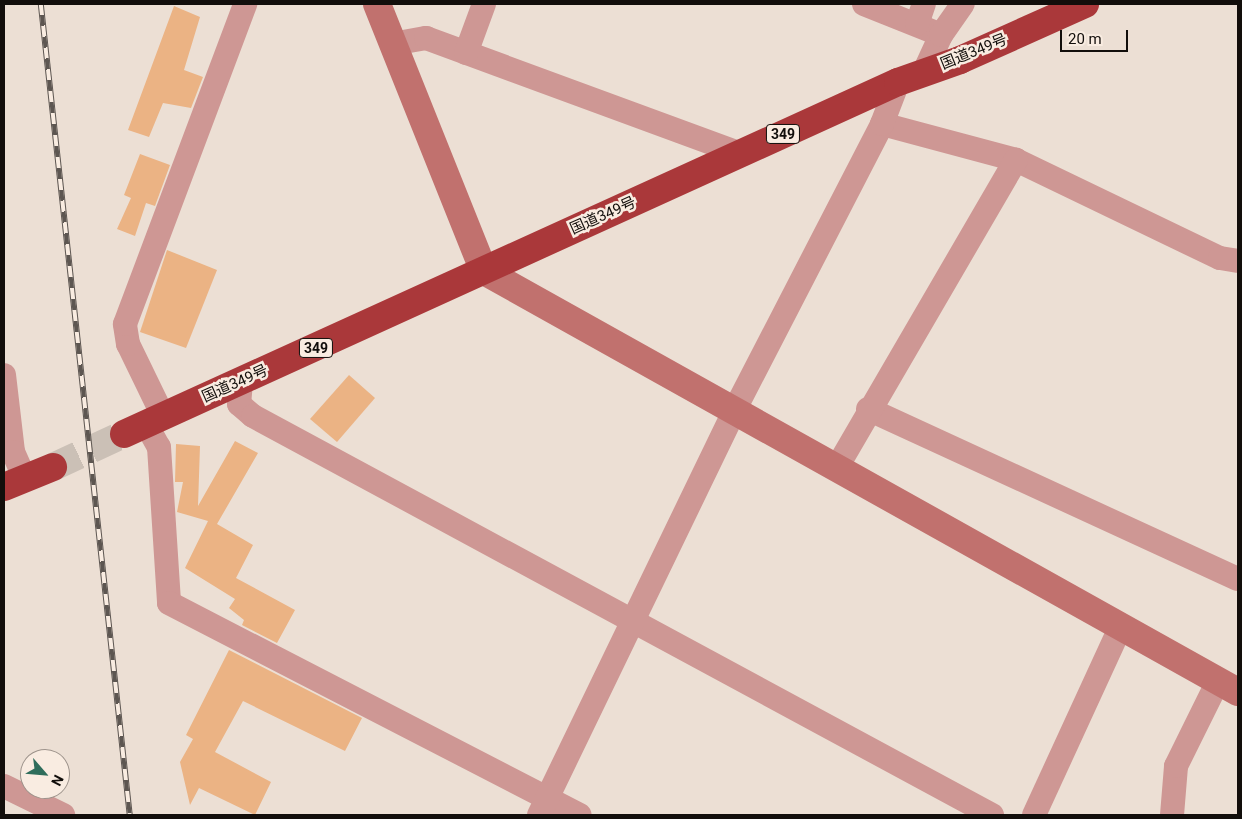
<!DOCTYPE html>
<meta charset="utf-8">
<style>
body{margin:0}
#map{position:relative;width:1242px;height:819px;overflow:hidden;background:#ecdfd4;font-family:Roboto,"Noto Sans JP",sans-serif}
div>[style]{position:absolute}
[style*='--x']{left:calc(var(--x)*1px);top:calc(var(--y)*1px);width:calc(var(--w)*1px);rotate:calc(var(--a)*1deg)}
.building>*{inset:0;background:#ebb384}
.highway-tunnel>*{height:28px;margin-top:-14px;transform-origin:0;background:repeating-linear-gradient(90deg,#cbc0b6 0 28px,transparent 0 42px)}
.street>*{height:24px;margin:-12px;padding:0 12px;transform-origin:12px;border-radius:12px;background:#ce9794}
.secondary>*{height:28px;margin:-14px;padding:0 14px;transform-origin:14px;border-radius:14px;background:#c1716e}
.highway>*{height:28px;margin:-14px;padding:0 14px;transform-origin:14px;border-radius:14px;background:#aa383a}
.rail>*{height:5.5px;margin-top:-2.75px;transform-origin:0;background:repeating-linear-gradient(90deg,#f9ece1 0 11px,#5d5651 0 22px);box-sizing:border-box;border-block:1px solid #5d5651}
span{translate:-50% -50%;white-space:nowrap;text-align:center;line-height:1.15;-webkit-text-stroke:5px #f9ece1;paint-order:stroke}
.shield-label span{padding:1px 4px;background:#f9ece1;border:1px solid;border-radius:4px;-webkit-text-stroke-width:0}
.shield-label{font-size:14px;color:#120e0b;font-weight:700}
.street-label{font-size:15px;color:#120e0b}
.frame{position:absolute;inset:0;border:5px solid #120e0b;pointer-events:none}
.north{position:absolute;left:20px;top:749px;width:50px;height:50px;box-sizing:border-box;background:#f9ece1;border:1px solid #9d938b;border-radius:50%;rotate:117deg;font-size:14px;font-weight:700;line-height:20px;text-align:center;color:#120e0b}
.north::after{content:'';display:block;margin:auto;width:18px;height:22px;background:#2f6d5b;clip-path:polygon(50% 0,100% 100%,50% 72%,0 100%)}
.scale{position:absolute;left:1060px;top:30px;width:68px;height:22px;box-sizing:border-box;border:2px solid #120e0b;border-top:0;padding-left:6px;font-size:15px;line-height:18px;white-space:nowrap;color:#120e0b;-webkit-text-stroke:4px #f9ece1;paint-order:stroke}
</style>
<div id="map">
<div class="building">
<i style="clip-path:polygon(174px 6px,200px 17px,184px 70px,203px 77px,191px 108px,163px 103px,149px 137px,128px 130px)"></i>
<i style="clip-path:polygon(140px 154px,170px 165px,155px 206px,146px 203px,135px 236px,117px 229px,131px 198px,124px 195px)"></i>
<i style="clip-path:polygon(167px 250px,217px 270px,186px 348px,140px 332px)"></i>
<i style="clip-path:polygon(349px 375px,375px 398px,337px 442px,310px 419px)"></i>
<i style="clip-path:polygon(235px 441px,258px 453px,217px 524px,253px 545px,236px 578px,295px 610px,277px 643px,242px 625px,244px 620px,229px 608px,235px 599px,185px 568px,208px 521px,177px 512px,183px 482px,175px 482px,176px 444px,200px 446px,198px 506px)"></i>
<i style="clip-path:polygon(229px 650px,362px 718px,345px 751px,243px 701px,215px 752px,271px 782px,255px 815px,199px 788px,190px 805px,180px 762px,193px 739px,186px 735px)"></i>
</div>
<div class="highway-tunnel">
<i style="--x:53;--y:467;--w:78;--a:-24.9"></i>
</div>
<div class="street">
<i style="--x:864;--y:4;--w:83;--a:21.9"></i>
<i style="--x:917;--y:24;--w:21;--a:-71"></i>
<i style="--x:392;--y:44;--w:35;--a:-10"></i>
<i style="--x:426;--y:38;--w:336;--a:20.2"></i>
<i style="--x:466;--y:53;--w:52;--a:-69.8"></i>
<i style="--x:924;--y:72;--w:41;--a:-65.3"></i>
<i style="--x:941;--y:35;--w:38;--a:-55"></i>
<i style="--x:882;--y:124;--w:139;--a:15"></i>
<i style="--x:1016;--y:160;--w:226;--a:25.7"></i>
<i style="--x:1220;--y:258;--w:18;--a:9"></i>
<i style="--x:4;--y:375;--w:78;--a:83.3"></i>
<i style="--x:13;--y:452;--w:30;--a:66"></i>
<i style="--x:241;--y:382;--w:22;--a:95"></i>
<i style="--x:239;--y:404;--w:18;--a:41"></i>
<i style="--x:253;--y:416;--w:840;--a:28.37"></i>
<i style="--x:868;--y:409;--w:407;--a:24.7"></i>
<i style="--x:163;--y:416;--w:80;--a:-115.9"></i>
<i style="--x:128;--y:344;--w:20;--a:-99"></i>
<i style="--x:125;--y:324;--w:342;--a:-69.4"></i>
<i style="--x:146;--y:424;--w:26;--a:61"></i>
<i style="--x:159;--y:447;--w:156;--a:86.3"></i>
<i style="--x:169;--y:603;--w:462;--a:27.3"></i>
<i style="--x:836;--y:469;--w:358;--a:-59.8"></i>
<i style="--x:4;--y:786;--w:66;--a:26.2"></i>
<i style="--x:539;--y:815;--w:446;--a:-64.2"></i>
<i style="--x:733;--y:413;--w:325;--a:-62.7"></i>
<i style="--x:882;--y:124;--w:45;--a:-69.1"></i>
<i style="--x:1034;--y:815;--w:206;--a:-65.3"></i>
<i style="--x:1172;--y:815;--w:49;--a:-85.3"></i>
<i style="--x:1176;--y:766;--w:95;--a:-63.7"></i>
</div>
<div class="secondary">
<i style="--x:377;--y:4;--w:288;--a:68.2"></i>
<i style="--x:484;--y:271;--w:864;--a:29.18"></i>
</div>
<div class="highway">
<i style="--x:124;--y:434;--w:850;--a:-24.46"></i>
<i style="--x:898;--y:82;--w:66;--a:-19.5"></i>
<i style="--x:960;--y:60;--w:137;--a:-24.1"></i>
<i style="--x:4;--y:487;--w:53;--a:-22.2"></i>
</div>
<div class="rail">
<i style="--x:41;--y:4;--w:816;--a:83.74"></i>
</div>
<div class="shield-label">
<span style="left:783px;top:134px">349</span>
<span style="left:316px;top:348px">349</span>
</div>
<div class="street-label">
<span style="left:974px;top:52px;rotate:-22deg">国道349号</span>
<span style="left:603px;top:216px;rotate:-24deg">国道349号</span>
<span style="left:235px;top:384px;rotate:-24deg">国道349号</span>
</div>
<div class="frame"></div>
<div class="north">N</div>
<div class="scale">20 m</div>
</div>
